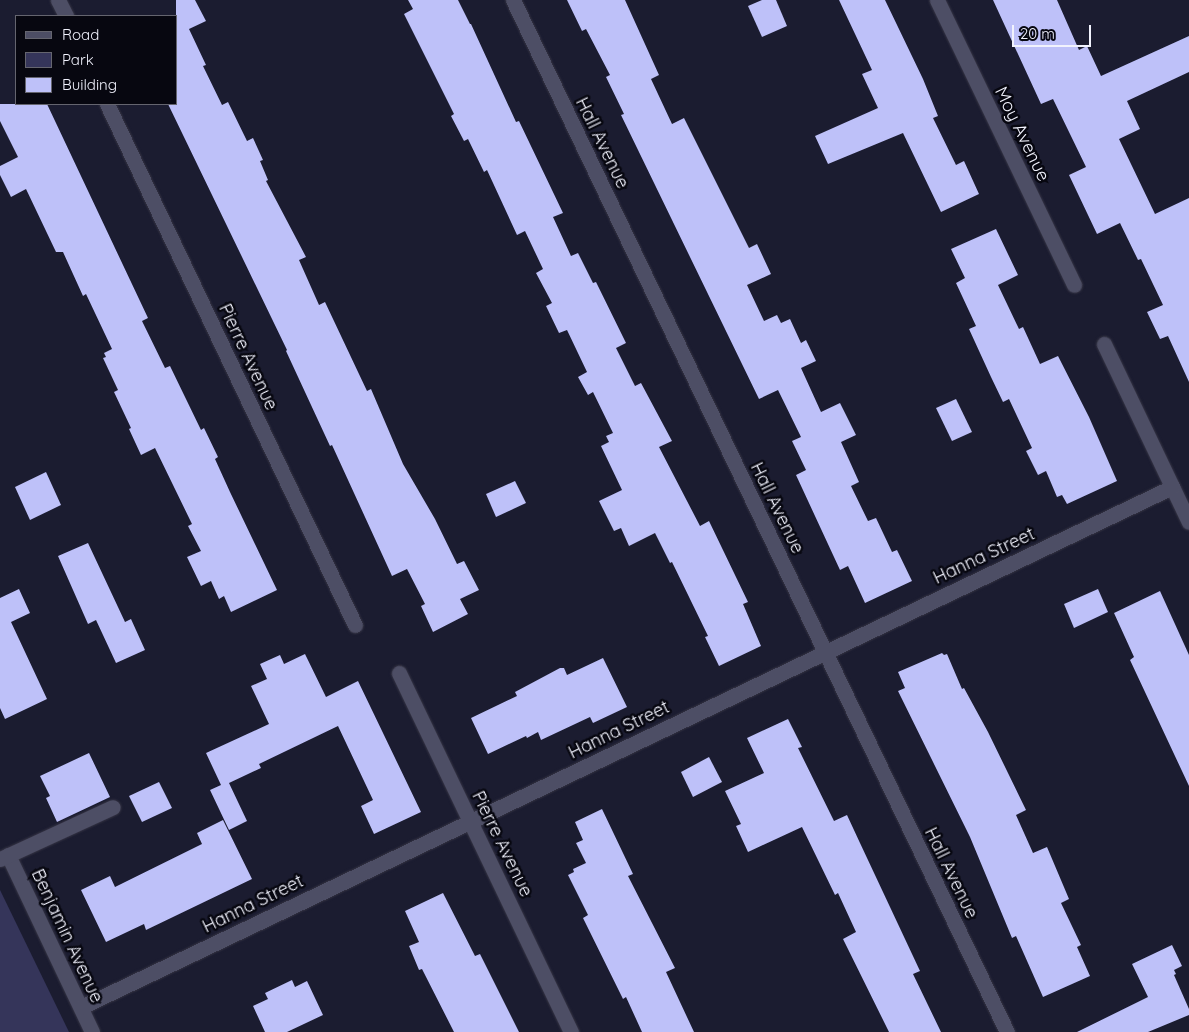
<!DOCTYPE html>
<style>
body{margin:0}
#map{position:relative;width:1189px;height:1032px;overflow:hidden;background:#1b1c30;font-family:Quicksand,sans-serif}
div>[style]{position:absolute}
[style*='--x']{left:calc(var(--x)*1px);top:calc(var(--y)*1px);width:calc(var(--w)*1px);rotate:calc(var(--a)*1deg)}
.green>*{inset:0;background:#35355a}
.building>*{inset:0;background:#bec1f9}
.roads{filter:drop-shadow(0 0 1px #363545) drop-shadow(0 0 1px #363545)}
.street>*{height:15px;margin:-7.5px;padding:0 7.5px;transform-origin:7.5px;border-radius:7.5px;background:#4d4e65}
span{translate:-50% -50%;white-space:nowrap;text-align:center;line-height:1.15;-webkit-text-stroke:5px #070710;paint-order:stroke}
.street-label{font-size:18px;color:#f1f2fd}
.legend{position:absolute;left:15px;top:15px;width:162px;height:90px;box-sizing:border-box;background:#070710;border:1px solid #65656f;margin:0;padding:6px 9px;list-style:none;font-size:15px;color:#f1f2fd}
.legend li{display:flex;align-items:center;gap:10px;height:25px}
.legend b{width:25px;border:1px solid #65656f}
.scale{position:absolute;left:1012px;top:25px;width:79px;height:22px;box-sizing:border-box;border:2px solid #f1f2fd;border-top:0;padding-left:6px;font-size:15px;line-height:18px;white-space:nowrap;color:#f1f2fd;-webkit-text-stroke:4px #070710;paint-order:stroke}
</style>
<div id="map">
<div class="green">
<i style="clip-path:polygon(0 890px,69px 1032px,0 1032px)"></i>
</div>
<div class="building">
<i style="clip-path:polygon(176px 0,195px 0,206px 21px,189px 29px,206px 65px,203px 66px,222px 105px,228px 102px,247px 141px,253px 138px,263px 160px,260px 161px,268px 180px,266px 181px,306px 257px,299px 260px,319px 305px,325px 302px,367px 391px,371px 389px,403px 464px,435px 519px,457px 564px,464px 561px,479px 590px,460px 599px,468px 614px,433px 632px,421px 606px,425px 604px,407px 569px,392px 576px,332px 445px,330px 446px,286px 351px,287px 350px,168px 104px,176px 104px)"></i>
<i style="clip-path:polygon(408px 0,458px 0,470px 24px,471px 24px,516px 122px,519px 121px,563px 213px,553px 217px,571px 256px,578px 253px,593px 283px,596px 282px,626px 343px,616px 348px,635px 386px,641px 383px,672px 441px,659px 447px,700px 526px,709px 521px,748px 602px,743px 604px,761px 646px,719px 666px,705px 637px,708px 636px,672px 562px,670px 563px,655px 533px,629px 546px,621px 528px,614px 531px,599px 501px,622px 490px,601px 446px,609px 442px,606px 436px,613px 433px,593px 392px,588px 395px,578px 377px,587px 372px,567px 330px,559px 333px,546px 306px,552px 303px,536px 273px,543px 269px,525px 231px,517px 235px,487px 170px,484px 172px,468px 139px,464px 141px,451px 116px,454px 114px,404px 14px,413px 9px)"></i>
<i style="clip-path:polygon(567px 0,625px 0,659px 75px,651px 79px,672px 124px,684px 118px,749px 248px,757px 244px,771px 274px,747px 285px,764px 321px,777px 315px,781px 323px,790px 319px,801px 343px,806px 340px,816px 361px,801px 368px,821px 412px,840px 403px,856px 435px,841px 442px,859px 482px,851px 486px,868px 521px,876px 518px,892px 552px,897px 550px,912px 581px,865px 603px,848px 566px,840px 570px,796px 475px,806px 470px,792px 441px,801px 437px,778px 390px,759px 399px,621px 115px,624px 114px,606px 77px,610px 75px,586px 29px,582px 31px)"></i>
<i style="clip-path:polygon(762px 0,776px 0,787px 26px,762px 37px,748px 6px)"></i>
<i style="clip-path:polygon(839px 0,885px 0,923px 79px,938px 116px,933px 118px,956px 165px,964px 161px,979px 194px,941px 212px,903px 133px,828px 164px,815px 136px,878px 108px,862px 74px,872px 70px)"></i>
<i style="clip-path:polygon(993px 0,1057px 0,1079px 50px,1087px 46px,1101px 76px,1189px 36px,1189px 72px,1127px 101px,1140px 129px,1119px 139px,1155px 214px,1189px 198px,1189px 382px,1168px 336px,1160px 339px,1147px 312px,1163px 305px,1141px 259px,1138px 260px,1120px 223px,1097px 234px,1069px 175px,1086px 167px,1053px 99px,1041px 104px)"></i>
<i style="clip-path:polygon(0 104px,47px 104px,148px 318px,142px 321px,165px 368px,170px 366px,201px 430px,204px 428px,218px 457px,215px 459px,230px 492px,277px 590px,231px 612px,224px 596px,219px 599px,211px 581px,201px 586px,187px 557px,201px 551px,188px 526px,192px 524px,155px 448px,141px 455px,129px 429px,131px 428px,114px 392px,118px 390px,103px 358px,106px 357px,104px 353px,112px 349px,86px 294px,83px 296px,63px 252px,56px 252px,26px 189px,11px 197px,0 175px,0 166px,18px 157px,0 121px)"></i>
<i style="clip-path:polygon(996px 229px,1018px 275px,998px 285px,1019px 329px,1023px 327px,1040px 364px,1058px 356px,1089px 417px,1117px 481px,1067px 504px,1062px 495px,1057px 497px,1046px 471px,1038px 475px,1026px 451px,1032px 448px,1009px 399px,1003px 402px,991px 377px,969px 329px,976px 326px,956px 283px,965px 278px,951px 249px)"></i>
<i style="clip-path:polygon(956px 399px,972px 432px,952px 441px,936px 408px)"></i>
<i style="clip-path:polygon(46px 472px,61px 505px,30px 520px,15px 487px)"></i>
<i style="clip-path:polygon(515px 481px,526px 503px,496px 517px,486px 494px)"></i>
<i style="clip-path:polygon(88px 543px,125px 622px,131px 619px,145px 650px,116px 663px,96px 620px,88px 624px,58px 556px)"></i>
<i style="clip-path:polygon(19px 589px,30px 613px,11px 622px,47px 699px,5px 719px,0 708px,0 598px)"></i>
<i style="clip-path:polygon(1098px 589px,1108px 612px,1074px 628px,1064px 604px)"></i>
<i style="clip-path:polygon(1160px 591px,1189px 655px,1189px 786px,1130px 660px,1134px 657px,1114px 613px)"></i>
<i style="clip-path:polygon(942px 653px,944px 655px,947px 654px,962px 689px,964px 688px,988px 732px,1026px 810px,1016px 815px,1033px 853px,1047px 847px,1069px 899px,1061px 903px,1081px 945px,1077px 947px,1090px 976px,1043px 997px,1016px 936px,1012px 938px,970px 837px,898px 691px,905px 688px,898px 672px)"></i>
<i style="clip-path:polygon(305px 654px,326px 697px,358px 681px,421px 812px,374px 834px,361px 806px,373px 800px,338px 726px,259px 764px,261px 768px,229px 783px,247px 821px,229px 830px,210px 790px,221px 785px,206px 753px,269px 724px,251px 686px,267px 679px,260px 664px,280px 655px,284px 664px)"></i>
<i style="clip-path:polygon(603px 658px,627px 707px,593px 723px,590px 717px,541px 740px,538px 732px,527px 738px,526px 736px,488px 754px,471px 718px,517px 696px,515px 692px,560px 668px,564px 668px,567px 675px)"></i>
<i style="clip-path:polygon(788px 719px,802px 747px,798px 748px,834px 821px,847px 815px,860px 843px,920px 971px,913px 974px,941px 1032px,889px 1032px,843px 939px,856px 932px,838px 893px,835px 895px,802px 827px,748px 852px,736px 826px,741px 824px,725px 791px,764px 773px,747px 738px)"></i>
<i style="clip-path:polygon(89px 753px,110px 797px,57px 822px,46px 798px,50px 796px,40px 776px)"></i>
<i style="clip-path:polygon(709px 757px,722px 782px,693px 797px,681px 772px)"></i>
<i style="clip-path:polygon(159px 782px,172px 808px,142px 822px,129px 796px)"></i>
<i style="clip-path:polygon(602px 809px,633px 874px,628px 876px,675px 968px,666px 972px,694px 1032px,642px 1032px,626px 997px,623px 999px,583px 918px,588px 915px,568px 875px,574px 872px,573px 869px,586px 863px,576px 843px,583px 840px,575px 822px)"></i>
<i style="clip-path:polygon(223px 820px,252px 879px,146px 930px,144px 924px,106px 942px,81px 890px,110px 876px,115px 887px,202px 844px,197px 833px)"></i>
<i style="clip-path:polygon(443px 893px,475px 956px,480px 954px,519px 1032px,454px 1032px,422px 969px,419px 970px,409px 946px,419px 942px,405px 911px)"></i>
<i style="clip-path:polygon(1172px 945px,1182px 966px,1174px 970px,1176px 974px,1174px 975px,1189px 1009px,1189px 1015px,1148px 1032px,1077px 1032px,1148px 997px,1132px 964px)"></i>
<i style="clip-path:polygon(292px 980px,295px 987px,307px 981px,323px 1015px,287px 1032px,265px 1032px,253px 1006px,268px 999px,265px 993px)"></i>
</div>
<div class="roads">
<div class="street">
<i style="--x:58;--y:0;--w:18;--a:63"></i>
<i style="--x:513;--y:0;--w:1144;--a:64.42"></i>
<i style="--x:937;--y:0;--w:316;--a:64.3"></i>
<i style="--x:107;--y:104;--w:577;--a:64.55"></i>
<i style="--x:1104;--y:344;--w:197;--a:64.5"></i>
<i style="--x:399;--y:673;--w:398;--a:64.4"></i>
<i style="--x:8;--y:855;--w:196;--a:64.6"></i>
<i style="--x:0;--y:859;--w:124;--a:-24.7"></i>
<i style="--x:81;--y:1007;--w:1209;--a:-25.48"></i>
</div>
</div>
<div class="street-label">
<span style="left:1022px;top:134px;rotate:64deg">Moy Avenue</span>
<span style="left:602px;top:143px;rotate:64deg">Hall Avenue</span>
<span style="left:248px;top:357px;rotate:65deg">Pierre Avenue</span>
<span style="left:777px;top:508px;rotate:64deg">Hall Avenue</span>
<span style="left:984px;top:556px;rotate:-25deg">Hanna Street</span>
<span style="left:619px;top:730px;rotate:-26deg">Hanna Street</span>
<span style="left:502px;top:844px;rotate:64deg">Pierre Avenue</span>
<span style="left:951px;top:873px;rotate:64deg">Hall Avenue</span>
<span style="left:253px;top:904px;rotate:-26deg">Hanna Street</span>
<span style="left:67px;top:936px;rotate:65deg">Benjamin Avenue</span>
</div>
<ul class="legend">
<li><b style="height:6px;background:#4d4e65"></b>Road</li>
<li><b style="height:14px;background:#35355a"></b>Park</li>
<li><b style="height:14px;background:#bec1f9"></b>Building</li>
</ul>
<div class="scale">20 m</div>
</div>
